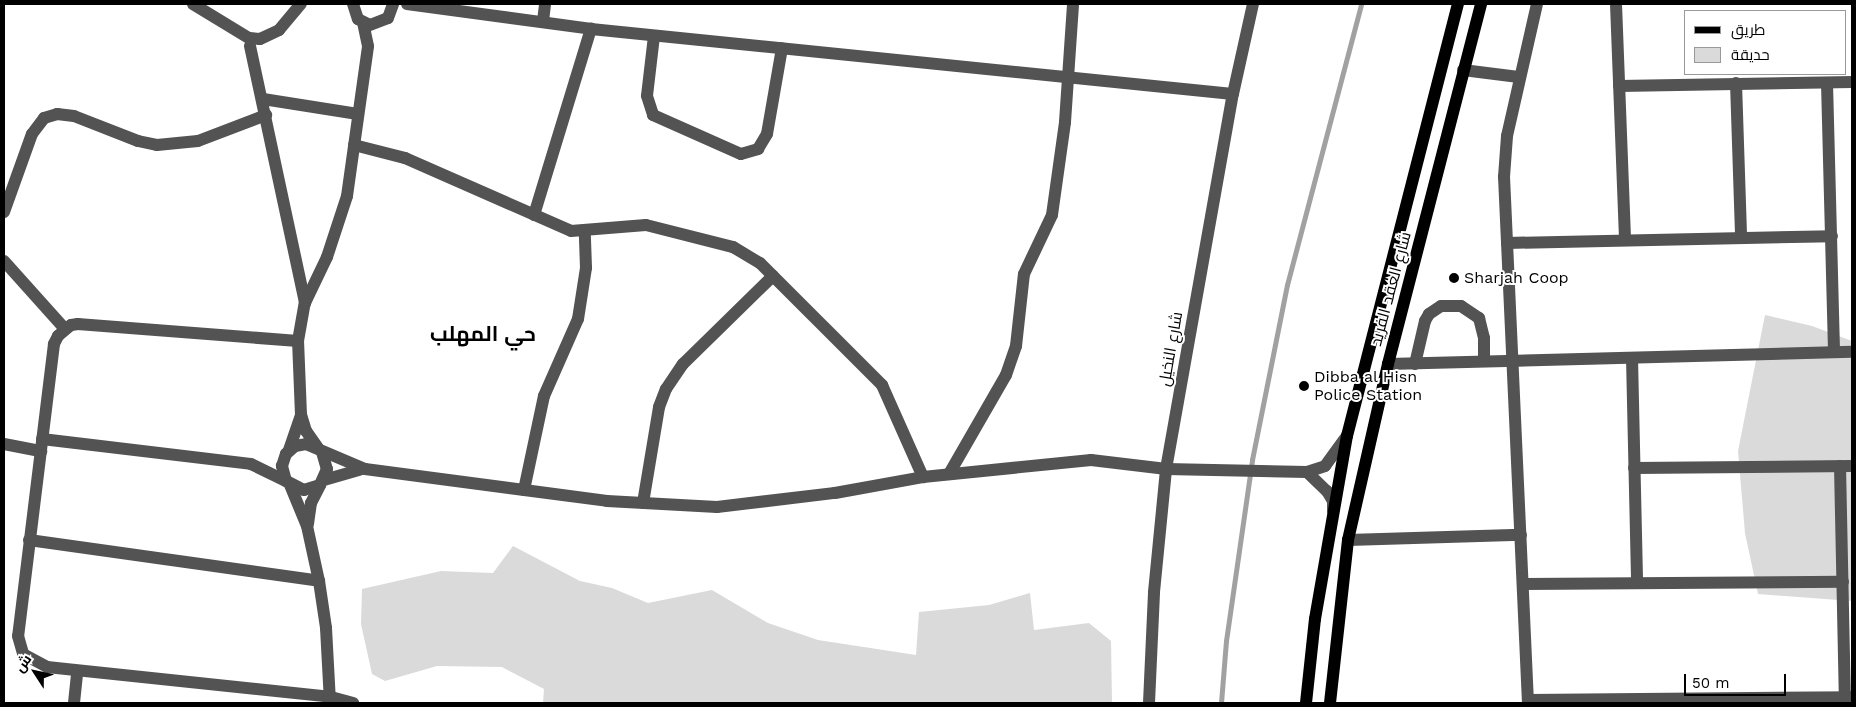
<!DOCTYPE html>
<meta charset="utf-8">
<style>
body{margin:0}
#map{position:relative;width:1856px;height:707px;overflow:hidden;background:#fff;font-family:"Work Sans",Cairo,sans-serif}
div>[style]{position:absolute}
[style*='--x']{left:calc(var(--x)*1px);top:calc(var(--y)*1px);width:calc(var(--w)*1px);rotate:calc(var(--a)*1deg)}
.green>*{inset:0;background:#dadada}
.stream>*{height:4.5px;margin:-2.25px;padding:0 2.25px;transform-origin:2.25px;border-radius:2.25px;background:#a1a1a1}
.minor>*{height:12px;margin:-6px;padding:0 6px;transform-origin:6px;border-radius:6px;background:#535353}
.major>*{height:12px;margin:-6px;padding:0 6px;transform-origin:6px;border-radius:6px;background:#000}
.dots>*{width:14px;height:14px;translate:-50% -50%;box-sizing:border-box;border:2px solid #fff;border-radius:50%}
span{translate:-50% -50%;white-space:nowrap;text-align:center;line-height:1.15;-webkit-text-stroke:4px #fff;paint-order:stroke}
.poi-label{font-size:16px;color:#000}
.left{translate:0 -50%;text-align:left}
.street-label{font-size:16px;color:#000}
.district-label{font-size:21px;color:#000;font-weight:700}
.frame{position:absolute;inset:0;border:5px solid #000;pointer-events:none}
.legend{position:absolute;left:1684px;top:10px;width:162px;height:65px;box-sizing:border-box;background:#fff;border:1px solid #999;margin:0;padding:6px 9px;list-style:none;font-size:15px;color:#000}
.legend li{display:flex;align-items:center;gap:10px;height:25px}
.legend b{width:25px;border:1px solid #999}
.north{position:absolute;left:10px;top:647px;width:50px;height:50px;-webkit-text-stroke:4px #fff;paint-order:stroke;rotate:305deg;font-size:14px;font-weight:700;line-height:20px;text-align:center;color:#000}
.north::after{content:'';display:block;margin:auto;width:18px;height:22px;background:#000;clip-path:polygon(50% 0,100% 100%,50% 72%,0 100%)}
.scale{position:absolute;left:1684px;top:674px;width:102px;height:22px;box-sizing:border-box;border:2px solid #000;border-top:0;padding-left:6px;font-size:15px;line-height:18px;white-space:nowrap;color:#000;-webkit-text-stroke:4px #fff;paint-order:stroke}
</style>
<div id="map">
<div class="green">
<i style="clip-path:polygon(1765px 315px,1812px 326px,1852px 341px,1852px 601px,1758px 594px,1745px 533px,1738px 451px)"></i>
<i style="clip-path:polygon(513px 546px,580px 581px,612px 588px,648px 603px,712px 590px,768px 623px,818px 640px,916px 655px,919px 612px,989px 605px,1030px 593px,1034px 630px,1089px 623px,1111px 641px,1112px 703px,543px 703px,544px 689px,502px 667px,437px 666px,385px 681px,372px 674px,361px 624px,362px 589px,441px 571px,493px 573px)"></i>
</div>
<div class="stream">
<i style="--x:1221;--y:703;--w:62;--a:-85.4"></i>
<i style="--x:1226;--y:641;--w:183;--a:-81.8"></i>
<i style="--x:1252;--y:460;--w:178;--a:-78.7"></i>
<i style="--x:1287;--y:285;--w:291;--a:-75.2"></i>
</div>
<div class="minor">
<i style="--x:193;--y:4;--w:66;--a:31.3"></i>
<i style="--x:249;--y:38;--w:11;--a:5"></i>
<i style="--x:260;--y:39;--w:21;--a:-25"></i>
<i style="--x:279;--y:30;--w:34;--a:-50"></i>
<i style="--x:353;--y:4;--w:16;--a:72"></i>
<i style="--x:358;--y:19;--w:13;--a:27"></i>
<i style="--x:370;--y:25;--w:19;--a:-21"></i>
<i style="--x:388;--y:18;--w:15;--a:-70"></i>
<i style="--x:407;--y:4;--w:186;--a:7.7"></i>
<i style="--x:591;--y:29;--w:645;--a:5.78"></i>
<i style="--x:1616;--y:4;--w:236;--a:87.8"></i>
<i style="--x:543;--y:21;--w:17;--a:-83"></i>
<i style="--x:654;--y:36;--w:60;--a:96.7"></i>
<i style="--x:647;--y:96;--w:20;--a:72"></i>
<i style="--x:653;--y:115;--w:96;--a:23.9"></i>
<i style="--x:741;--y:154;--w:18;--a:-16"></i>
<i style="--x:758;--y:149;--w:17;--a:-59"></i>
<i style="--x:767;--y:134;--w:87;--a:-80.1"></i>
<i style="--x:250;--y:46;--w:263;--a:77.9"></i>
<i style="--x:1463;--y:70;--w:56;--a:7.1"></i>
<i style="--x:1736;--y:83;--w:154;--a:88.1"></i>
<i style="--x:1827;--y:83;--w:269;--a:88.5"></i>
<i style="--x:1619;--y:86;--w:233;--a:-1"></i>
<i style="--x:263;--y:99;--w:96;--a:9"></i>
<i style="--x:354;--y:145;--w:53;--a:14.3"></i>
<i style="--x:405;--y:158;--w:181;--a:23.7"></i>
<i style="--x:571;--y:231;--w:75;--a:-4.6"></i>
<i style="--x:646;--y:225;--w:90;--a:14.2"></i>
<i style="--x:733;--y:247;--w:31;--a:31"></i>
<i style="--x:760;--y:263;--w:173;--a:45"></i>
<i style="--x:882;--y:385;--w:101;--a:66"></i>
<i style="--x:4;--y:212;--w:83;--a:-70.3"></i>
<i style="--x:32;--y:134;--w:20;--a:-53"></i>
<i style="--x:44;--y:118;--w:14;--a:-17"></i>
<i style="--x:57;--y:114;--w:17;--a:7"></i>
<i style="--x:74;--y:116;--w:69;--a:21.3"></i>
<i style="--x:138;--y:141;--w:19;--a:12"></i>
<i style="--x:157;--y:145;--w:41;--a:-5.6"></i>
<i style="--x:198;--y:141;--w:73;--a:-20.9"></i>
<i style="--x:534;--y:215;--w:195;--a:-73"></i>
<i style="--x:1507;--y:243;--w:325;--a:-1.2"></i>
<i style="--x:4;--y:261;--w:91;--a:48.1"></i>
<i style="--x:298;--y:341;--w:221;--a:-175.6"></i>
<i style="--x:78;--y:324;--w:7;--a:172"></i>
<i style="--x:71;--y:325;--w:17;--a:140"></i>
<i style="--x:58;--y:336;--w:9;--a:117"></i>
<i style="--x:54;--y:344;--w:294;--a:97"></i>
<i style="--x:18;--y:636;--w:19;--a:74"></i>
<i style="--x:23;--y:654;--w:27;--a:28"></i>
<i style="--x:47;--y:667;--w:286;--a:6"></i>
<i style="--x:331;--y:697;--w:23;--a:15"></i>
<i style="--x:1632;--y:358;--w:225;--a:88.7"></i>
<i style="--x:1388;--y:364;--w:464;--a:-1.5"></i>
<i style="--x:1415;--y:364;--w:44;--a:-76.9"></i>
<i style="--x:1425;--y:321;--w:8;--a:-60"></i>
<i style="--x:1429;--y:314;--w:14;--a:-34"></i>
<i style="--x:1441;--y:306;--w:20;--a:0"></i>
<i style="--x:1461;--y:306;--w:22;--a:34"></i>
<i style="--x:1479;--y:318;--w:21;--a:76"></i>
<i style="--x:1484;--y:338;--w:23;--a:90"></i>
<i style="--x:42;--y:439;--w:210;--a:6.8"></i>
<i style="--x:251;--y:464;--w:39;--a:26"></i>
<i style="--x:4;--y:444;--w:38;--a:11"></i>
<i style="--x:318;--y:448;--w:21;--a:-125"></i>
<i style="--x:306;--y:431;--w:17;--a:-107"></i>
<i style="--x:301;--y:415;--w:74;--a:-92.3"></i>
<i style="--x:298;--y:341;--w:39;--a:-80"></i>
<i style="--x:305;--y:303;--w:51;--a:-64.4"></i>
<i style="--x:327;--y:257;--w:64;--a:-71.8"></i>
<i style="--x:347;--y:196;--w:151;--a:-82"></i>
<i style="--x:368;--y:46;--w:24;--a:-102"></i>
<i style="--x:289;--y:450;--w:37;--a:-71"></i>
<i style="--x:322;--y:452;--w:18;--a:74"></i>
<i style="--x:327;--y:469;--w:17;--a:114"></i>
<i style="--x:320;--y:485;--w:17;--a:163"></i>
<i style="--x:304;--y:490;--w:20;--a:-153"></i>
<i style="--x:286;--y:481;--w:16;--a:-105"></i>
<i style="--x:282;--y:466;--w:13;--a:-72"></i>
<i style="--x:286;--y:454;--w:12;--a:-42"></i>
<i style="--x:295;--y:446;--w:11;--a:-10"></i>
<i style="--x:306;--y:444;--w:64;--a:23"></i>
<i style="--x:365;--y:469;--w:244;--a:7.5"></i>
<i style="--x:607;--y:501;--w:110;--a:3.1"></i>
<i style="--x:717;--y:507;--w:119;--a:-6.8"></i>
<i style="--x:835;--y:493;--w:89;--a:-10.3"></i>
<i style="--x:923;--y:477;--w:169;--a:-5.8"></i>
<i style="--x:1091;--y:460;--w:76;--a:6.8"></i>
<i style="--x:1166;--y:469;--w:141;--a:1.2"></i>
<i style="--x:1307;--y:472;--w:19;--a:-18"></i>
<i style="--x:1325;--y:466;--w:34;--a:-54"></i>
<i style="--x:1840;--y:466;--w:231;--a:88.8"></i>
<i style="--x:1634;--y:468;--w:218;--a:-0.5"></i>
<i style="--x:1307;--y:472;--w:28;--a:44"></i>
<i style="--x:1327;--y:491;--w:12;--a:59"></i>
<i style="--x:1333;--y:501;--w:10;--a:90"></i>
<i style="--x:949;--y:474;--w:114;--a:-60.1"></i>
<i style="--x:1006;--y:375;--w:31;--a:-71"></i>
<i style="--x:1016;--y:346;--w:72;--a:-83.7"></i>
<i style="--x:1024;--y:274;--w:65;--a:-64.6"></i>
<i style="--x:1052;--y:215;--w:94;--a:-82"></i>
<i style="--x:1065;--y:122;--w:118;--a:-86.1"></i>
<i style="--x:324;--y:480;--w:37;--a:-16"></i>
<i style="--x:290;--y:485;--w:44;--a:67.5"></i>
<i style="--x:307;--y:526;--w:56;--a:77.7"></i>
<i style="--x:319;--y:581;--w:48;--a:81.5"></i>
<i style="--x:326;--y:628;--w:75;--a:86.9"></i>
<i style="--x:524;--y:490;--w:96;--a:-78"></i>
<i style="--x:544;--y:396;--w:84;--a:-66.2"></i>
<i style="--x:578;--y:319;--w:52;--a:-81.1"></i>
<i style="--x:586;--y:268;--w:37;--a:-92"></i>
<i style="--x:643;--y:503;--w:97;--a:-80.5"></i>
<i style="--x:659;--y:407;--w:19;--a:-69"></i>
<i style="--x:666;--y:389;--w:30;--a:-56"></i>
<i style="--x:683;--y:364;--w:126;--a:-44.4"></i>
<i style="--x:308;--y:524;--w:21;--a:-82"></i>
<i style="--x:311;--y:503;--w:20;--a:-63"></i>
<i style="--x:29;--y:540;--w:293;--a:8"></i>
<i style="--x:1348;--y:540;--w:173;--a:-1.7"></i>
<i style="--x:1524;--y:584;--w:319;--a:-0.4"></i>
<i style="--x:1528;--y:700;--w:324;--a:-0.5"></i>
<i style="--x:74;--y:703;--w:31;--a:-84"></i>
<i style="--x:1149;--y:703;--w:111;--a:-87.4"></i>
<i style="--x:1154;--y:592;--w:124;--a:-84.4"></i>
<i style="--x:1166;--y:469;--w:381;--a:-79.9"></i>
<i style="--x:1233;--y:94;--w:92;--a:-77.5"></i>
<i style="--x:1528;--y:703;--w:527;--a:-92.61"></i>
<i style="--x:1504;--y:177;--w:41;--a:-85.8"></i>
<i style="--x:1507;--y:136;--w:135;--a:-77.2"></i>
</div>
<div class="major">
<i style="--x:1306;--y:703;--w:84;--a:-83.9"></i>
<i style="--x:1315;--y:619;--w:186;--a:-80.1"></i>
<i style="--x:1347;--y:436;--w:446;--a:-75.6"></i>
<i style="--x:1330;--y:703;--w:164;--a:-83.7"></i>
<i style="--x:1348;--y:540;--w:180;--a:-77.2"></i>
<i style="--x:1388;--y:364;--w:372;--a:-75.5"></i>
</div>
<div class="dots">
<i style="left:1454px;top:278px;background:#000"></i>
<i style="left:1304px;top:386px;background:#000"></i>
</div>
<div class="poi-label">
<span class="left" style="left:1464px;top:278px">Sharjah Coop</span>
<span class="left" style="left:1314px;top:386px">Dibba al Hisn<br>Police Station</span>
</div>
<div class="street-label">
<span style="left:1391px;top:289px;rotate:-75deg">شارع العقد الفريد</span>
<span style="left:1171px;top:349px;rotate:-80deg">شارع النخيل</span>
</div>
<div class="district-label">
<span style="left:483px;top:334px">حي المهلب</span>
</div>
<div class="frame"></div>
<ul class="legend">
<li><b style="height:6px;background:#000"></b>طريق</li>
<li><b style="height:14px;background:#dadada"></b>حديقة</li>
</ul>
<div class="north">ش</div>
<div class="scale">50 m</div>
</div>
